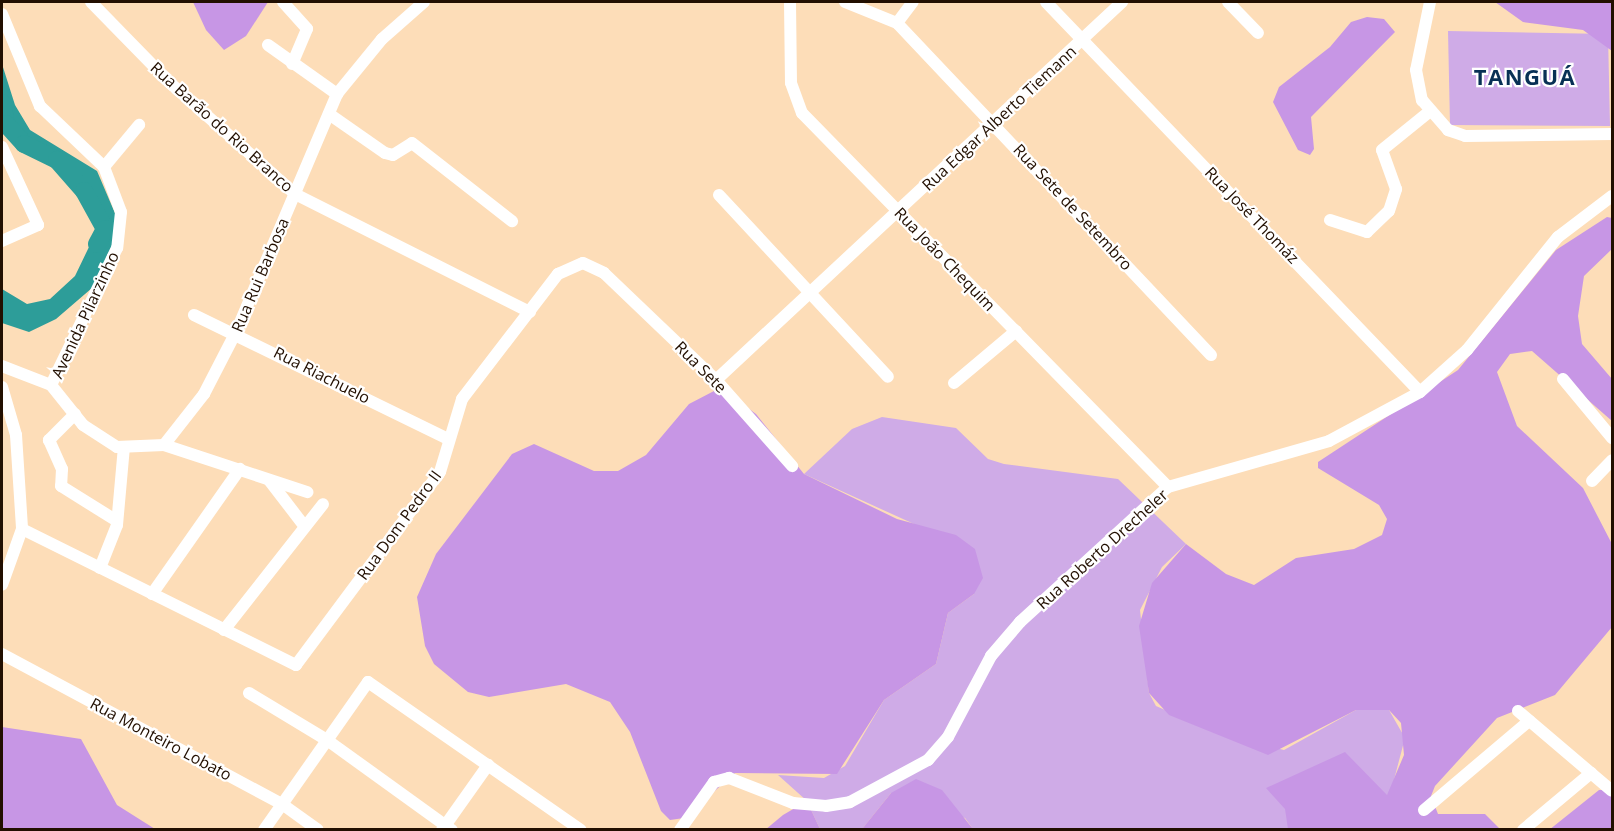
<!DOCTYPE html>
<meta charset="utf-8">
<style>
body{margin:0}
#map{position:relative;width:1614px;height:831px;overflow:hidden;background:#fdddb8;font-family:"Open Sans",sans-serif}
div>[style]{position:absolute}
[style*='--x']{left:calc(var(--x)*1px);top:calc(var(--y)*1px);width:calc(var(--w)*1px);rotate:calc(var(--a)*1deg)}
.green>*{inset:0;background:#cfabe7}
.forest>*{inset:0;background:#c796e5}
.water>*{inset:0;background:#2d9d99}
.river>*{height:18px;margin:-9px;padding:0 9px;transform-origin:9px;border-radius:9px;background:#2d9d99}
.minor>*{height:12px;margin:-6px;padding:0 6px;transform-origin:6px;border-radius:6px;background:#fff}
span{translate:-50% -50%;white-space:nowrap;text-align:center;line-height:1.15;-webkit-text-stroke:4.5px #fff;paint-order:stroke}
.street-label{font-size:16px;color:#220f00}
.district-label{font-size:22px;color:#083055;font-weight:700;letter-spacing:1.5px}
.frame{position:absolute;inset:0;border:3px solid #220f00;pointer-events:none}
</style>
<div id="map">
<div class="green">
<i style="clip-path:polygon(1448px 31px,1608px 34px,1610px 126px,1450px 125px)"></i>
<i style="clip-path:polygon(882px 417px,956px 428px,988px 459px,1004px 464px,1118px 479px,1186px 544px,1162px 567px,1140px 610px,1149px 693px,1156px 706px,1218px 733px,1284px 750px,1356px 710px,1389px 710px,1405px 738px,1391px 791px,1356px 829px,973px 829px,965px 818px,891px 793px,862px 829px,820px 829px,807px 801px,778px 775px,824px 778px,845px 766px,884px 700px,936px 664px,948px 613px,974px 594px,914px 524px,804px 474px,852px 429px)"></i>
</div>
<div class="forest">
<i style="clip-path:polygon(193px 2px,268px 2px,246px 36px,224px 50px,206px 30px)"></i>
<i style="clip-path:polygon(1495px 2px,1612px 2px,1612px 51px,1583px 30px,1523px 22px)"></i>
<i style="clip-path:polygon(1367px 17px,1384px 19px,1395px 32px,1311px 117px,1314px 149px,1310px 155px,1298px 150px,1273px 102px,1279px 87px,1330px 47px,1351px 22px)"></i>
<i style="clip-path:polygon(1607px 217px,1612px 218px,1612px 249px,1584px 276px,1578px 316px,1582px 344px,1612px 379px,1612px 421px,1532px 351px,1510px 354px,1497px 372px,1517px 426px,1583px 488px,1612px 544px,1612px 627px,1555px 695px,1497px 718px,1435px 786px,1431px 796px,1438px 814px,1485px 814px,1500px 829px,1288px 829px,1285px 809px,1266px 788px,1345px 752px,1387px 795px,1404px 755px,1401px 723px,1389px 710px,1356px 710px,1268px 755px,1169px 715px,1149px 693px,1139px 626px,1152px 583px,1186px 544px,1226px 574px,1254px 585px,1296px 558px,1354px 549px,1382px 535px,1387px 519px,1379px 505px,1318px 468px,1318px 462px,1458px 370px,1556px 250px)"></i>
<i style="clip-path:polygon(714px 391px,729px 394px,756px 414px,804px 474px,897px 519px,956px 535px,975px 549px,983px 578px,974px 594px,948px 613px,936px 664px,884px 700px,837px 774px,735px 773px,684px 818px,670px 820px,661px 811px,630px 732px,610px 702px,566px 684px,489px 697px,468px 692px,434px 664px,425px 646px,417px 597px,436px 554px,512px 454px,534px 444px,594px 471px,618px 471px,646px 455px,689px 404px)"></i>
<i style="clip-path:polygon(2px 727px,81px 739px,117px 805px,155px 829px,2px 829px)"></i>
<i style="clip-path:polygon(916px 779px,942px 790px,973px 829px,862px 829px,891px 793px)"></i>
<i style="clip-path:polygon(1599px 790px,1612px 790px,1612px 829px,1549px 830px)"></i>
<i style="clip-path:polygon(807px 801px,820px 829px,765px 830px,783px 815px)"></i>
</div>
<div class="water">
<i style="clip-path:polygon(2px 64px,15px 105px,30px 130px,97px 171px,117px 218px,113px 244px,92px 288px,56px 319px,29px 332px,2px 323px,2px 289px,27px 304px,50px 299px,75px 276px,101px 222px,88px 193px,63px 159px,19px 138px,2px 115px)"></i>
</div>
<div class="river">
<i style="--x:2;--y:103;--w:21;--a:79"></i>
<i style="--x:6;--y:124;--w:27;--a:48"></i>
<i style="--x:24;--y:144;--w:37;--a:26"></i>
<i style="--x:57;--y:160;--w:41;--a:48.9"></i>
<i style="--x:84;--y:191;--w:43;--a:61.1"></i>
<i style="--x:105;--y:229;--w:17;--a:118"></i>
</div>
<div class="minor">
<i style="--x:91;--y:2;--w:112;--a:45.7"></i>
<i style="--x:169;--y:82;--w:169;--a:41.6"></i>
<i style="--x:295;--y:194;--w:263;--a:26.7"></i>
<i style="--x:283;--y:2;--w:36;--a:48"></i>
<i style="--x:307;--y:29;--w:38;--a:113"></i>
<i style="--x:790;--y:2;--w:81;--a:89.3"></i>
<i style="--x:791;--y:83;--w:32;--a:70"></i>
<i style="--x:802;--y:113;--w:523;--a:45.62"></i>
<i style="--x:845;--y:2;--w:56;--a:22"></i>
<i style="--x:897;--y:23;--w:457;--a:46.6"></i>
<i style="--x:1046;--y:2;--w:540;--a:46.2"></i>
<i style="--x:1228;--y:2;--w:43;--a:45.9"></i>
<i style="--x:1430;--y:2;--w:69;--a:101.6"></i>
<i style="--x:1416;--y:70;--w:31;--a:79"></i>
<i style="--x:1422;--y:100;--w:40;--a:49"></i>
<i style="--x:1448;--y:130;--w:18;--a:19"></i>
<i style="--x:1465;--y:136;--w:147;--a:-0.8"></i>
<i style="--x:2;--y:14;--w:100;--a:67.6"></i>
<i style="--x:40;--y:106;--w:88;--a:43.6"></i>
<i style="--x:104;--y:167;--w:48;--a:69.3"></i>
<i style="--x:121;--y:212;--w:36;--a:96"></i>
<i style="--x:117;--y:248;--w:152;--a:115.7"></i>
<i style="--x:51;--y:385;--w:53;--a:-158.8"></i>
<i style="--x:897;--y:23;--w:26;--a:-53"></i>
<i style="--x:268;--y:45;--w:85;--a:35.4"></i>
<i style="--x:329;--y:114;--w:68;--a:34.9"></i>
<i style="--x:385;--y:153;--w:8;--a:14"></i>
<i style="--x:393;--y:155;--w:22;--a:-32"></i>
<i style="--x:412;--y:143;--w:127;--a:38"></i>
<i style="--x:2;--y:147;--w:86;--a:65.2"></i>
<i style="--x:38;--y:225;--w:39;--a:156"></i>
<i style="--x:104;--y:167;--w:55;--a:-50.2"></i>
<i style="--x:719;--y:195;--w:248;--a:47.1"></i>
<i style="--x:1330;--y:220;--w:39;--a:18"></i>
<i style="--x:1367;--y:232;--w:30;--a:-44"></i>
<i style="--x:1389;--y:211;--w:23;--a:-72"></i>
<i style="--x:1396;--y:189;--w:41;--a:-109.7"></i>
<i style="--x:1382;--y:150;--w:60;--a:-39"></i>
<i style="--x:194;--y:315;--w:283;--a:26"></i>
<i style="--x:1563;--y:379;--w:77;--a:50.3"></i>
<i style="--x:716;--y:380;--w:555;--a:-42.95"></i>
<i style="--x:954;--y:383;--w:81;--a:-40"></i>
<i style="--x:51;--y:385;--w:51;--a:51.3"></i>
<i style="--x:83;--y:425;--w:40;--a:32.9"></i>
<i style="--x:117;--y:447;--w:47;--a:-2.4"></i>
<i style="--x:164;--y:445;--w:151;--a:18.2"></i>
<i style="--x:2;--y:387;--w:50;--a:73.7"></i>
<i style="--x:16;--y:435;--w:94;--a:86.3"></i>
<i style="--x:22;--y:529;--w:59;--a:109.7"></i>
<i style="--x:75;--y:414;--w:37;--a:135"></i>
<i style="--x:49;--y:440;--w:32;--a:66"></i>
<i style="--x:62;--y:469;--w:17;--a:93"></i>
<i style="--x:61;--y:486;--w:66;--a:32"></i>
<i style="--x:164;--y:445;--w:65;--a:-51.9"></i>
<i style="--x:204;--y:394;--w:70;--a:-62.7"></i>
<i style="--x:236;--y:332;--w:259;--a:-67"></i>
<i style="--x:337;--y:94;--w:71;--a:-50.7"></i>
<i style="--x:382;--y:39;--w:56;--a:-41.4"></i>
<i style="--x:269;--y:480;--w:54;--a:52.5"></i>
<i style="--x:1592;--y:481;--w:29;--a:-46"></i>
<i style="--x:22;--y:529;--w:306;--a:26.4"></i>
<i style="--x:296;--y:665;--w:241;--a:-53.3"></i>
<i style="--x:440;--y:472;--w:76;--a:-73.2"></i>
<i style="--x:462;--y:399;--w:158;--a:-52.5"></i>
<i style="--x:558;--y:274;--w:27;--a:-24"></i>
<i style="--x:583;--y:263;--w:23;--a:25"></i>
<i style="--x:604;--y:273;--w:155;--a:43.7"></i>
<i style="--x:716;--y:380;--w:115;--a:48.5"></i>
<i style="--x:100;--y:568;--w:46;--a:-68.4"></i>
<i style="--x:117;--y:525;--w:78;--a:-84.9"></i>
<i style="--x:152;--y:594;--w:153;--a:-54.9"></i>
<i style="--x:224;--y:630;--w:160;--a:-51.8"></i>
<i style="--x:2;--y:654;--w:318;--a:28.2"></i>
<i style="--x:282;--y:804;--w:44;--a:35.8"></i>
<i style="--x:249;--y:693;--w:91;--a:31.1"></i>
<i style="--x:327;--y:740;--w:154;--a:35.8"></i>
<i style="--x:1518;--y:711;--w:123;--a:40.4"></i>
<i style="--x:1424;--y:810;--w:138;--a:-40.3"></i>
<i style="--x:264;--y:830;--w:181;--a:-54.9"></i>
<i style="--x:368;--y:682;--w:259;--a:34.8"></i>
<i style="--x:442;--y:830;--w:80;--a:-54.7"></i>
<i style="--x:680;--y:830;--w:59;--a:-54.7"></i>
<i style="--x:714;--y:782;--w:16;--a:-15"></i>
<i style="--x:729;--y:778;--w:69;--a:21.3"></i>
<i style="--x:793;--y:803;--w:33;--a:5"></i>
<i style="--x:826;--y:806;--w:24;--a:-9"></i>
<i style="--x:850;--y:802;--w:89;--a:-28.3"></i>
<i style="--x:928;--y:760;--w:30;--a:-49"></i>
<i style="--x:948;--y:737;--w:92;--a:-62"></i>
<i style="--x:991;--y:656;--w:45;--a:-49.5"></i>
<i style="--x:1020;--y:622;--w:200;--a:-42.4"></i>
<i style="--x:1168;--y:487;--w:167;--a:-15.9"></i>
<i style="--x:1329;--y:441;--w:103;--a:-28.3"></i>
<i style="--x:1420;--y:392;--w:63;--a:-41.8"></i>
<i style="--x:1467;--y:350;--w:145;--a:-51.2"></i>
<i style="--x:1558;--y:237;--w:68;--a:-37.2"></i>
<i style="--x:1523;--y:830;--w:89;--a:-40"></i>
</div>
<div class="street-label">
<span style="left:999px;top:118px;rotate:-43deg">Rua Edgar Alberto Tiemann</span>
<span style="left:222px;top:127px;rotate:42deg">Rua Barão do Rio Branco</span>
<span style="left:1073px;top:207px;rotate:47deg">Rua Sete de Setembro</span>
<span style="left:1252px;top:215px;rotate:46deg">Rua José Thomáz</span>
<span style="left:945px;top:259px;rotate:46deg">Rua João Chequim</span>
<span style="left:260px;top:275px;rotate:-67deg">Rua Rui Barbosa</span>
<span style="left:85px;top:315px;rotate:-65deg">Avenida Pilarzinho</span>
<span style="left:701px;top:367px;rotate:45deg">Rua Sete</span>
<span style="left:322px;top:375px;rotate:27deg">Rua Riachuelo</span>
<span style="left:399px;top:525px;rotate:-54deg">Rua Dom Pedro II</span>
<span style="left:1102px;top:549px;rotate:-42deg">Rua Roberto Drecheler</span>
<span style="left:161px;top:739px;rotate:28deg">Rua Monteiro Lobato</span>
</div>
<div class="district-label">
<span style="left:1525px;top:77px">TANGUÁ</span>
</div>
<div class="frame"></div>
</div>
